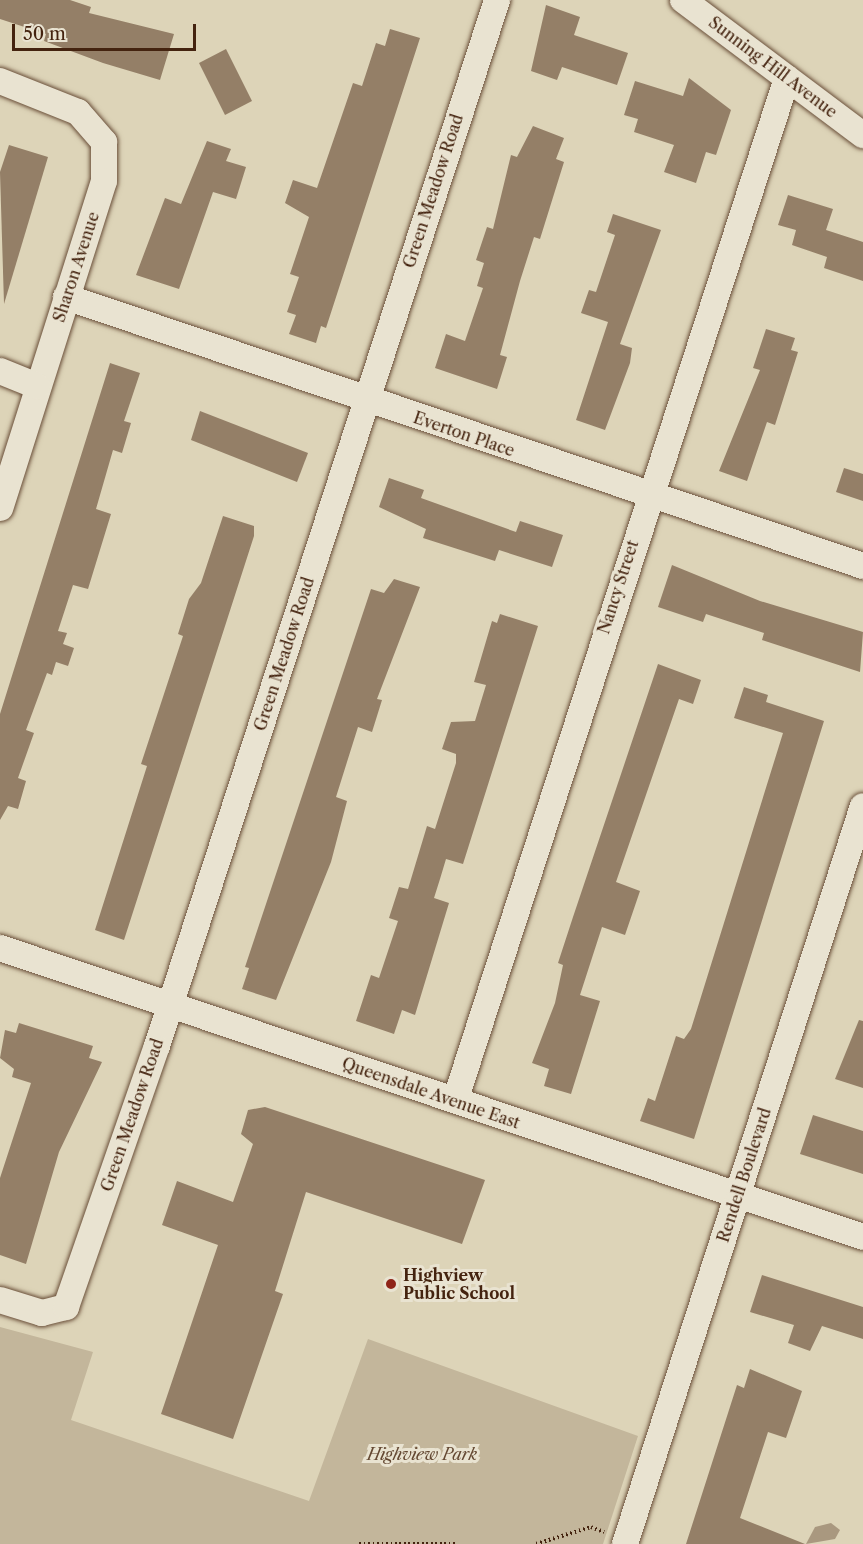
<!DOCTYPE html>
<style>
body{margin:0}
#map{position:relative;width:863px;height:1544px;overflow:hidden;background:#ddd4b8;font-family:"Libre Caslon Text",serif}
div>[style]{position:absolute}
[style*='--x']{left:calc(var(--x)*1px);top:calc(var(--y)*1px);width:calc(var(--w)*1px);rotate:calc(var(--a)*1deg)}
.green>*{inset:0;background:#c3b69b}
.water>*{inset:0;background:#a9987f}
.building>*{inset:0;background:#947f67}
.path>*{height:4px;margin-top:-2px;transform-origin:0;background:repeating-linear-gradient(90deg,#44230f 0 1.5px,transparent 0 4.5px)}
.roads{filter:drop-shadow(0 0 2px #6a4f39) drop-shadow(0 0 2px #6a4f39)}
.minor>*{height:26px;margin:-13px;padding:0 13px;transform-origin:13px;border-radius:13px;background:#e9e3d1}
.dots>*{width:16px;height:16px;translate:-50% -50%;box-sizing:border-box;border:3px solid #e9e3d1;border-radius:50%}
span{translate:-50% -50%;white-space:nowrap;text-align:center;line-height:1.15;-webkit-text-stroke:6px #e9e3d1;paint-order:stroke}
.street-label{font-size:16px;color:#44230f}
.poi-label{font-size:16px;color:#44230f;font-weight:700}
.left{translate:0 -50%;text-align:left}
.park-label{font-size:16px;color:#644832;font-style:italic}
.scale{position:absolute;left:12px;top:24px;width:184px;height:27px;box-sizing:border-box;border:3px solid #44230f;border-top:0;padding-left:8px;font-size:18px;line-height:21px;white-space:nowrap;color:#44230f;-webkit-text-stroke:4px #e9e3d1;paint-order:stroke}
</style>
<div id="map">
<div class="green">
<i style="clip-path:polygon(0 1327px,93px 1352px,71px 1420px,309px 1501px,368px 1339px,638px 1436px,603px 1544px,0 1544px)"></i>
</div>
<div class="water">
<i style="clip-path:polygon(831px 1523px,840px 1530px,835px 1539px,806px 1544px,815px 1527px)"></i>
</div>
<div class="building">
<i style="clip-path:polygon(0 0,70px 0,91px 7px,89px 13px,174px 34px,160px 80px,103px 63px,44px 41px,46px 34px,0 19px)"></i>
<i style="clip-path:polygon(546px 5px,580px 17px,574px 35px,628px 53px,617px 85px,562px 67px,557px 80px,531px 71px)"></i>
<i style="clip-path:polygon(390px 29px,420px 38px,326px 328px,321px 326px,316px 343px,289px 334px,296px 315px,287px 312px,299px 277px,290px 274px,309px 217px,285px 203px,293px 180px,317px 188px,353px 83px,362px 86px,376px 43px,385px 46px)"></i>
<i style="clip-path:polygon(226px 49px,252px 101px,225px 115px,199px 63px)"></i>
<i style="clip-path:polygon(689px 78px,731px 110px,716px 155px,706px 152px,696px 183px,664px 172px,674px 145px,634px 132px,638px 119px,624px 115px,635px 81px,683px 96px)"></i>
<i style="clip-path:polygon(533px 126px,564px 138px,556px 159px,564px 162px,540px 239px,534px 237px,520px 281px,500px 355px,507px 357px,497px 389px,435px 368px,446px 334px,465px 341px,483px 288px,477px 286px,484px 263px,476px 260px,487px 227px,493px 229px,511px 155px,517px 157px)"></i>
<i style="clip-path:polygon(207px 141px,231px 149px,226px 161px,246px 167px,236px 199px,213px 192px,179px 289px,136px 275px,165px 198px,181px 204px)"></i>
<i style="clip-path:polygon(9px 145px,48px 157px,4px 304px,0 172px)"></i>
<i style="clip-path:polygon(788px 195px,833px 209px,826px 230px,863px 242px,863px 281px,824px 268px,827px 257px,792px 245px,796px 230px,778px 225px)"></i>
<i style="clip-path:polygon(613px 214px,661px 230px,620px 344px,632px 348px,630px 363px,605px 430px,576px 420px,608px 322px,581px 313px,589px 290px,596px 292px,615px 235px,607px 232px)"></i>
<i style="clip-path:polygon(766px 329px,795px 338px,791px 350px,798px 352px,775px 425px,767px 422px,747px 481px,719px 471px,760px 370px,753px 368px)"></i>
<i style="clip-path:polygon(110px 363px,140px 373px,124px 421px,131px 423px,122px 453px,113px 450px,96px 509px,111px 514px,88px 589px,73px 585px,58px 631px,67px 633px,63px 644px,74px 648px,68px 666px,56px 662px,52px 675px,47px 673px,26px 730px,34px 733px,18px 778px,26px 781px,18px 809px,8px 806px,0 820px,0 714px)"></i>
<i style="clip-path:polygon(200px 411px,308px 453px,297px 482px,191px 440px)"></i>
<i style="clip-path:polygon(844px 468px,863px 474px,863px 501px,836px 492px)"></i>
<i style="clip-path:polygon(389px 478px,424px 490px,421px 498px,516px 532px,520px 521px,563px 535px,552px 567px,499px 550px,495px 561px,423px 538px,426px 529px,379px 507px)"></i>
<i style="clip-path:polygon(223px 516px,254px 526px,254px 536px,124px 940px,95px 930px,147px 766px,141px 764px,183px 636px,178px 634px,189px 599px,201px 583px)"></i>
<i style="clip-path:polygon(672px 565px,760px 601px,863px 632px,860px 672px,762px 640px,764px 633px,706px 614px,703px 622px,658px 607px)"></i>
<i style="clip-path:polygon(394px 579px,420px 587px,377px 699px,382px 700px,372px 732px,358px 727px,336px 797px,347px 801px,331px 862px,276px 1000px,242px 989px,249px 968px,245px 967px,371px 589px,384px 593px)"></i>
<i style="clip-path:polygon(500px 614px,538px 626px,463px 864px,446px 859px,440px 879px,434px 898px,449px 903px,415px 1015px,402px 1010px,394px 1034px,356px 1021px,371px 975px,379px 978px,398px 921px,389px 918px,399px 887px,408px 889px,427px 826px,435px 829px,456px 763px,456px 754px,442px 749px,451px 722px,475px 721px,486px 685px,474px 682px,492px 621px,497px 623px)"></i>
<i style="clip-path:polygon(658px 664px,701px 680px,693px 704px,679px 699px,616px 882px,640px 891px,625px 935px,602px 927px,580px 995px,600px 1001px,571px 1094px,544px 1086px,549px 1069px,532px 1063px,555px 1003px,563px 965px,558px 963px,573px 917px)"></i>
<i style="clip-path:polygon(744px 687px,768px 695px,766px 702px,824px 721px,694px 1139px,640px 1121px,648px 1098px,655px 1101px,676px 1036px,684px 1039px,691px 1029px,783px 733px,734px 718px)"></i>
<i style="clip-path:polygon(859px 1020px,863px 1021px,863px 1088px,835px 1079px)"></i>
<i style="clip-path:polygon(19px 1023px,93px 1046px,89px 1058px,102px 1062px,59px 1152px,26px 1264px,0 1255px,0 1178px,31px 1083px,12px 1077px,14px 1069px,0 1058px,5px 1030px,16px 1033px)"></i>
<i style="clip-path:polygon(265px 1107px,485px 1180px,462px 1244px,306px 1192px,275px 1291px,283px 1294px,233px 1439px,161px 1414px,218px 1245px,162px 1225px,177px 1181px,233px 1202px,253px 1144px,241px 1134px,248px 1110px)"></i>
<i style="clip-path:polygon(813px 1115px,863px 1131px,863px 1174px,800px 1154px)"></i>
<i style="clip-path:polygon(762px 1275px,863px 1307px,863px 1339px,822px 1326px,810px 1351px,788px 1343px,794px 1325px,750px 1312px)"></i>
<i style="clip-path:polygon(750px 1369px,802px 1391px,786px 1438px,768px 1432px,740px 1518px,805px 1544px,686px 1544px,737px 1385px,744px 1388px)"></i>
</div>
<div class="path">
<i style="--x:359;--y:1544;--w:98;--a:0"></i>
<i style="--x:536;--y:1544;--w:58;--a:-17.2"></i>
<i style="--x:591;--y:1527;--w:14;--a:21"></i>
</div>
<div class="roads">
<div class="minor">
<i style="--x:683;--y:0;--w:225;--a:36.9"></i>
<i style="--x:0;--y:81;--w:84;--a:21.7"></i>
<i style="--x:78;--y:112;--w:40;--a:49"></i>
<i style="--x:104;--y:142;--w:39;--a:90"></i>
<i style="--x:104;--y:181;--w:343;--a:107.6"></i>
<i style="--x:66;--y:297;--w:841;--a:18.65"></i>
<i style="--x:0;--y:371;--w:40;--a:22"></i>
<i style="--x:0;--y:948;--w:910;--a:18.51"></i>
<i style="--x:456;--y:1098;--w:1072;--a:-72.02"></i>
<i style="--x:0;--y:1300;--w:44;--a:17.2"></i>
<i style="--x:42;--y:1313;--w:25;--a:-14"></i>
<i style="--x:66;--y:1307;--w:276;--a:-70.8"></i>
<i style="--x:157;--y:1046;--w:1100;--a:-71.99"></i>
<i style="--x:625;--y:1544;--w:775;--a:-72.13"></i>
</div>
</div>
<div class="dots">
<i style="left:391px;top:1284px;background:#8f2418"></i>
</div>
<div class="street-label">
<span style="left:773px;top:67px;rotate:37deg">Sunning Hill Avenue</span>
<span style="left:433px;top:191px;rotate:-72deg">Green Meadow Road</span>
<span style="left:76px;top:267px;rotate:-72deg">Sharon Avenue</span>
<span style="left:464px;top:434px;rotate:19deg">Everton Place</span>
<span style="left:618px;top:587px;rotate:-72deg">Nancy Street</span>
<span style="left:284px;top:654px;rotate:-72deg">Green Meadow Road</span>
<span style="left:431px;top:1093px;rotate:19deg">Queensdale Avenue East</span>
<span style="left:132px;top:1115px;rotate:-71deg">Green Meadow Road</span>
<span style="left:744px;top:1175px;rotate:-72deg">Rendell Boulevard</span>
</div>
<div class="poi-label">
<span class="left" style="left:403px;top:1284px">Highview<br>Public School</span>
</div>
<div class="park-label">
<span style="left:422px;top:1454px">Highview Park</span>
</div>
<div class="scale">50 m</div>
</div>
